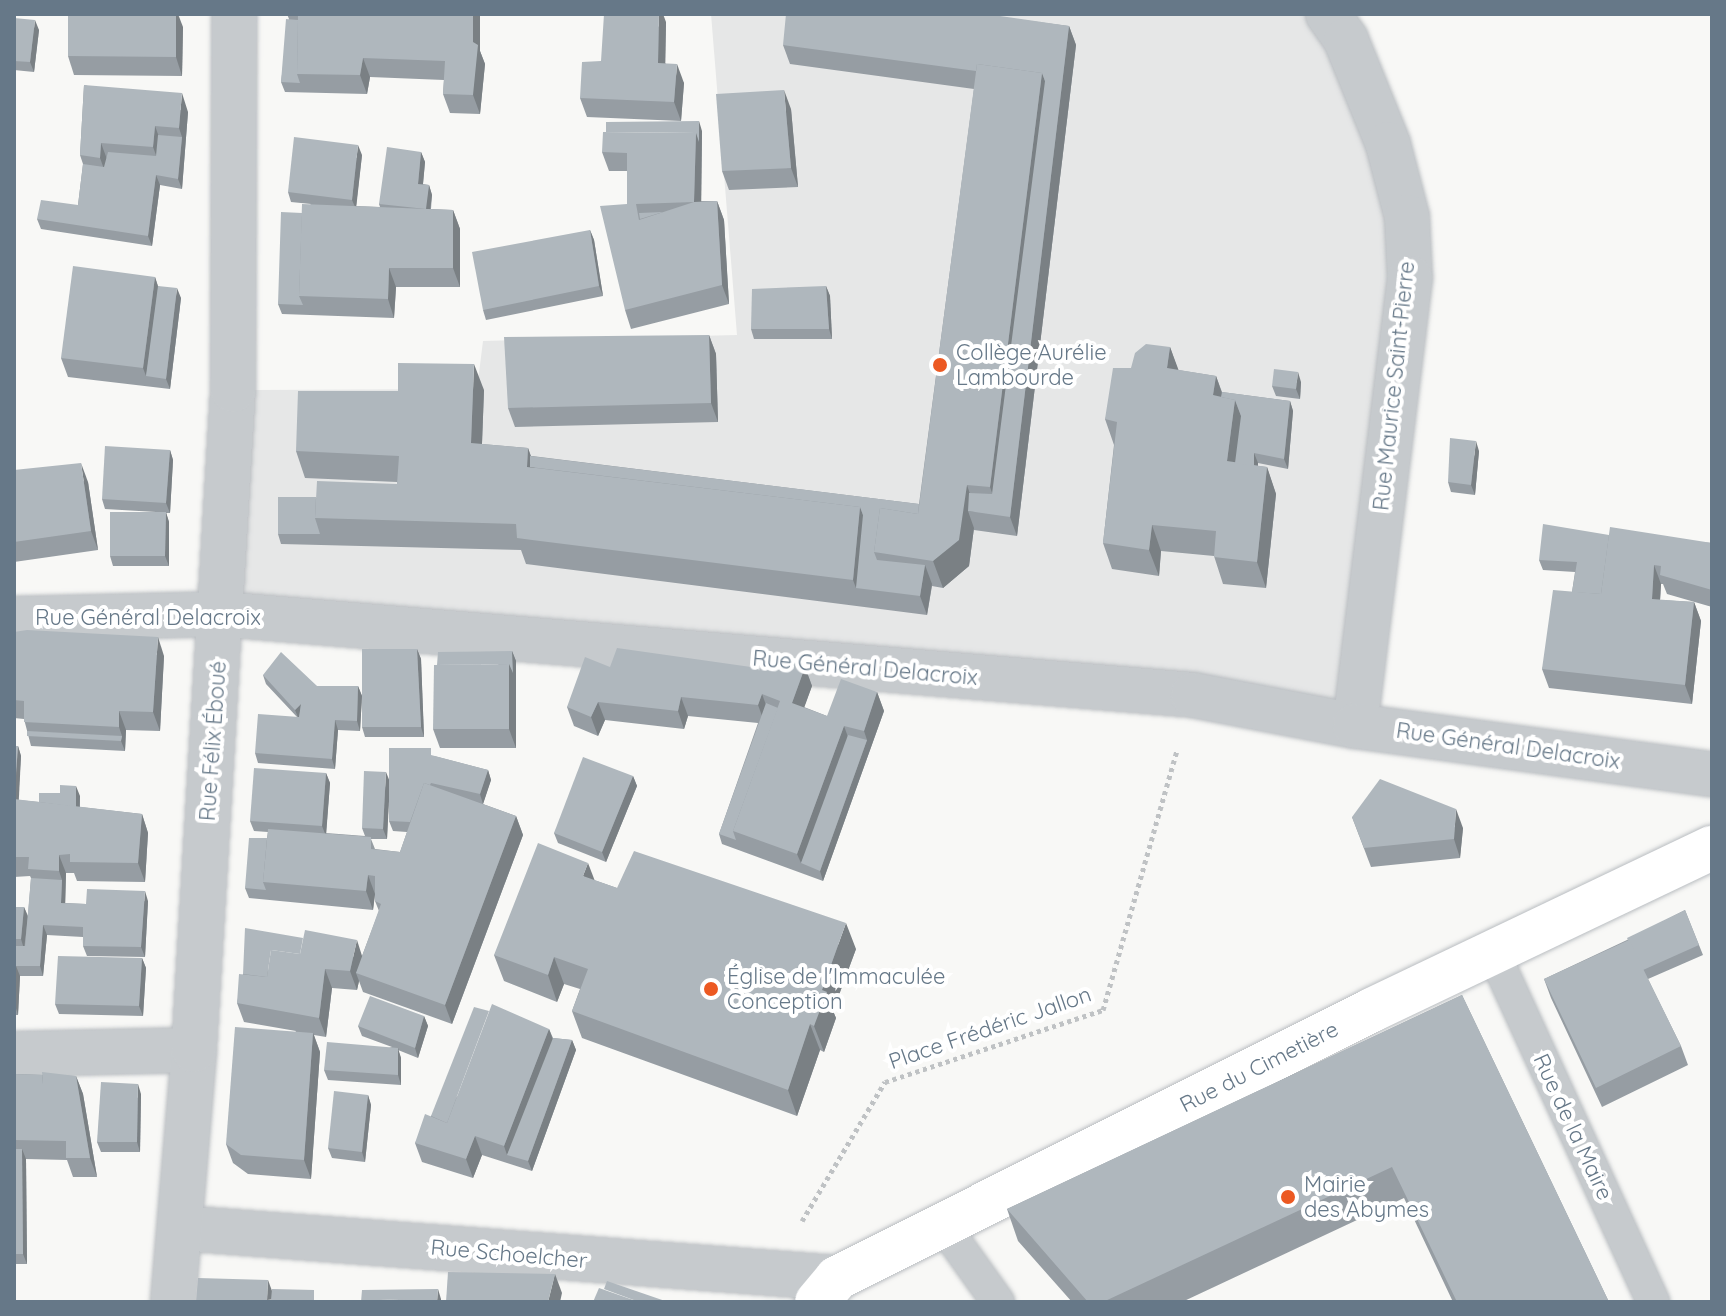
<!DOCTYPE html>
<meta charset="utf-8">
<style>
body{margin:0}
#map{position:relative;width:1726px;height:1316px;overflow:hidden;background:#f8f8f6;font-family:Quicksand,sans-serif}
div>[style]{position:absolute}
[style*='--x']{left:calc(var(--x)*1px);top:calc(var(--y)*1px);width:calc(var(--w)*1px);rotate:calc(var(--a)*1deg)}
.built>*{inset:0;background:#e6e7e7}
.path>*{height:5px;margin-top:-2.5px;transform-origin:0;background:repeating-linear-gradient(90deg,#bfc2c4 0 4px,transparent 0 8px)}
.roads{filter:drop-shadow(0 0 2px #b9bdc1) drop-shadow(0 0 2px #b9bdc1)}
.service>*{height:32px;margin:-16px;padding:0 16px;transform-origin:16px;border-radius:16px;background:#c6cacd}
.minor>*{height:44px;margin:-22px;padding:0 22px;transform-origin:22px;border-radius:22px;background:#c6cacd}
.primary>*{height:44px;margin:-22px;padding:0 22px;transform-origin:22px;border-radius:22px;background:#fff}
.wall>*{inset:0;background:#969da3}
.shaded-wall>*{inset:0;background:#7a8084}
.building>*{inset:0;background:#afb7bd}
.dots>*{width:22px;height:22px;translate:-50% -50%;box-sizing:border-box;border:4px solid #fff;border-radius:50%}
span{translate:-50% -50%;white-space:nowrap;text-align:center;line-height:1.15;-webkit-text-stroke:8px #fff;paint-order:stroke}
.poi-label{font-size:22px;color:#667888}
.left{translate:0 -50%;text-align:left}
.street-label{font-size:22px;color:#667888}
.frame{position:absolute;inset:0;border:16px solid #667888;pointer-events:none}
</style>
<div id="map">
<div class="built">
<i style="clip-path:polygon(711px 14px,1328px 14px,1407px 217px,1355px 726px,221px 614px,233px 390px,477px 389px,483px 341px,737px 335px)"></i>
</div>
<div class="path">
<i style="--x:802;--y:1221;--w:162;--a:-59.2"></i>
<i style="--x:885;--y:1082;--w:230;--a:-18.3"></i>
<i style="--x:1103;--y:1010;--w:270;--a:-74.1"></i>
</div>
<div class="roads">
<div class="service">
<i style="--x:1493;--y:952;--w:385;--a:65.4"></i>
<i style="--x:943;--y:1225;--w:95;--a:54.5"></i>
</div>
<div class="minor">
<i style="--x:1328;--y:14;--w:32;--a:55"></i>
<i style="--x:1346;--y:40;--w:112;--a:68"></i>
<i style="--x:1388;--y:144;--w:75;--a:75.4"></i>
<i style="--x:1407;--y:217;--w:61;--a:87.2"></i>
<i style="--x:1410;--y:278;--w:451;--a:97"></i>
<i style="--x:14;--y:619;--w:207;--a:-1.4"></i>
<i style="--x:221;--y:614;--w:975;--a:4.76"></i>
<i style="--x:1193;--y:695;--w:165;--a:10.8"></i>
<i style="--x:1355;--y:726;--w:360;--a:7.7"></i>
<i style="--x:14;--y:1054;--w:180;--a:-1.3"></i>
<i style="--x:181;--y:1228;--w:658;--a:4.36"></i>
<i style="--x:173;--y:1302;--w:253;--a:-85.2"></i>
<i style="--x:194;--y:1050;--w:661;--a:-86.62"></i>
<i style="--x:233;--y:390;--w:376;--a:-89.8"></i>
</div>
<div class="primary">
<i style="--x:817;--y:1302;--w:31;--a:-50"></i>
<i style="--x:837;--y:1278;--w:598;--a:-26.61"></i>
<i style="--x:1372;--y:1010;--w:377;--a:-25.5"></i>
</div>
</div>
<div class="wall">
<i style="clip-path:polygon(287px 14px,480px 14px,480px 51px,485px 64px,480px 114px,450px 113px,443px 94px,444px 80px,370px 77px,367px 94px,285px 92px,281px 82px,289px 19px)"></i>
<i style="clip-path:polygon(993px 16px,1069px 26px,1076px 45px,1017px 536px,974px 530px,974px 528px,969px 566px,943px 588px,932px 586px,927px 615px,526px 564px,521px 550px,281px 544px,278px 534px,316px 498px,397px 484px,397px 482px,305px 478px,296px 451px,398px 391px,484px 390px,482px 444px,528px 448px,531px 456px,919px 504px,974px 89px,790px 64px,783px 45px)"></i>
<i style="clip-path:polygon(14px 18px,39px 30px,34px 72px,14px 70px)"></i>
<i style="clip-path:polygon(666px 22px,665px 63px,684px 83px,681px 121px,587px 117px,580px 98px,601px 61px)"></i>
<i style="clip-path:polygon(183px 27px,182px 76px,74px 75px,68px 56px)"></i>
<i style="clip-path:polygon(84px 85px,188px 112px,182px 189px,160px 185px,152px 246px,41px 229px,37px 219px,78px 205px,83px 164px,80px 155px)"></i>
<i style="clip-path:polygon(791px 109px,798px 187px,729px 190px,722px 171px)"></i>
<i style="clip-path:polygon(702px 131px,701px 201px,717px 201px,724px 220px,729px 304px,631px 329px,625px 310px,627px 204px,627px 171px,609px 171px,602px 152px)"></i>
<i style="clip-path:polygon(421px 152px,425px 162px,423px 184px,429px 185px,432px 195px,431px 209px,453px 210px,460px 229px,460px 287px,396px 287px,394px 318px,282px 314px,278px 304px,302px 213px,311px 204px,291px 202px,288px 192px,362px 155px,356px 206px,380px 207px,379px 204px)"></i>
<i style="clip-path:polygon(590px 230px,594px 240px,603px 296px,486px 320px,483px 310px)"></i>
<i style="clip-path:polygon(155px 277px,158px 286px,181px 298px,170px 389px,68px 377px,61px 358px)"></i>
<i style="clip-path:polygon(826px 286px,830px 296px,832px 339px,754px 339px,751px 329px)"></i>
<i style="clip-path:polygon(709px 335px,716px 354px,718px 422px,515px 427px,508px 408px)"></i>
<i style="clip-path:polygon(1170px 347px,1178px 370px,1216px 376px,1222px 392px,1290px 401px,1293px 411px,1288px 469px,1258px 463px,1258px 466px,1267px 467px,1276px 494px,1266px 588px,1223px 584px,1214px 556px,1161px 551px,1159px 576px,1112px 569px,1103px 543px,1114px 445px,1105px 419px,1131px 368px)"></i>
<i style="clip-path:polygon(1301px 382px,1300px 399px,1276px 396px,1272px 386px)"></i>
<i style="clip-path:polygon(170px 450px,173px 460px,170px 513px,166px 513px,169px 522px,169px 566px,113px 566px,110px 556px,156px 512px,105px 509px,102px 499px)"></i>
<i style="clip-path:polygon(1479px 451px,1475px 495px,1451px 492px,1448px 482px)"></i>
<i style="clip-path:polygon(14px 470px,88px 482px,98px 550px,14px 562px)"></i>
<i style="clip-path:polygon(1609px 535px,1712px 543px,1712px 607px,1667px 594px,1663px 584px,1661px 584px,1660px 600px,1694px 602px,1701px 621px,1692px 704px,1549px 688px,1542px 669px,1572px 592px,1575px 572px,1543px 570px,1539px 560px)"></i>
<i style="clip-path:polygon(14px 632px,164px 656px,160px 731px,126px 730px,125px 751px,31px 746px,24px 719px,14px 718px)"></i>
<i style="clip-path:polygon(417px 649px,421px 659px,424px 737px,365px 737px,362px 727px)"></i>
<i style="clip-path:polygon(512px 651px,516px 661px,516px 748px,440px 748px,433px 729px)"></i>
<i style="clip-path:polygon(610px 667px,772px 670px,805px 667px,812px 686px,804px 707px,827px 716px,877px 692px,884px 711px,823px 881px,722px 844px,719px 834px,758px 723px,688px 716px,684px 729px,605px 720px,598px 736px,574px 726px,567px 707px)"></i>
<i style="clip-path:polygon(263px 675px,317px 686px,358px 686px,362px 696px,360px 731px,338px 730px,335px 769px,258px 763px,255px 753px,297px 717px,266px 684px)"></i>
<i style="clip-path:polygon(14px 746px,18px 746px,21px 756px,18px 800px,39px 802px,80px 796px,80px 807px,142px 814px,148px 833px,145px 882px,77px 881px,74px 873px,66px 873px,65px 903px,86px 904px,148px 901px,145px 957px,87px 956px,83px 946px,83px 937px,47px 935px,43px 976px,20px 976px,18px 1015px,14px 1015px,14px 907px,24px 907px,28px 916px,31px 878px,30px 876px,14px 877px)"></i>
<i style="clip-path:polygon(evenodd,434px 756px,488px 770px,491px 780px,483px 804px,516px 816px,523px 835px,452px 1024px,363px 992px,359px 981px,357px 990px,332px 988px,326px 1037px,314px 1035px,320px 1052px,311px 1179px,248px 1174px,233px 1163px,226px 1144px,296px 1031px,244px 1022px,237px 1003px,243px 974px,362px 956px,379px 911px,375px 901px,375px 894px,373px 910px,249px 898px,245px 888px,267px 838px,268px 832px,254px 831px,250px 821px,326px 773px,330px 783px,326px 833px,365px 836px,362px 828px,389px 781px,434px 756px,389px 791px,389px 821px,393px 831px,407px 832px,400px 852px,375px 849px,371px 839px,387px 839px,389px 791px)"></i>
<i style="clip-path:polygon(633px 776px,637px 786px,606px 862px,558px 843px,554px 833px)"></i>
<i style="clip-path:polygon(1352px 817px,1463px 828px,1460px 858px,1371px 867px)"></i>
<i style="clip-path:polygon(594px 880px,617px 888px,856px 949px,833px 1011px,836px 1018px,824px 1052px,820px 1050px,797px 1116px,582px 1038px,572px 1011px,580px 989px,564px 984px,557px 1002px,504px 981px,494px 955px)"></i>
<i style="clip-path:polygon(1685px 910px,1703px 955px,1648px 979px,1681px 1046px,1688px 1065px,1602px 1107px,1551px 998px,1544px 979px,1627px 940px)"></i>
<i style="clip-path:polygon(142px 958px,146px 968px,143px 1016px,59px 1014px,55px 1004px)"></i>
<i style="clip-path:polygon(1462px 995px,1609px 1302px,1453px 1302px,1404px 1198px,1182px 1302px,1072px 1302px,1018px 1241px,1007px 1209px)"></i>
<i style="clip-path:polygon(424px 1016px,428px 1026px,418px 1058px,398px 1050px,401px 1058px,401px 1085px,328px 1080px,324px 1070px,392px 1047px,362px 1036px,358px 1026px)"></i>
<i style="clip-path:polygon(549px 1029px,553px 1038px,572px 1040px,576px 1050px,532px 1171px,482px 1155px,473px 1178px,422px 1162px,415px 1143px,431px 1116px)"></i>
<i style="clip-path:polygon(14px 1074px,76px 1076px,83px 1094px,97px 1177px,73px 1177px,67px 1160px,26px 1159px,27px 1264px,14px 1264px)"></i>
<i style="clip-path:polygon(141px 1094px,140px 1152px,101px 1152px,97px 1142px)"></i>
<i style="clip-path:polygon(368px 1095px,371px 1105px,365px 1162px,332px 1158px,328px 1148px)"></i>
</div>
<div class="shaded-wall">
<i style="clip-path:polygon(176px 14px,178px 14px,183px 27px,182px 76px,176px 57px)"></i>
<i style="clip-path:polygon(473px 14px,480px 14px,480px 51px,485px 64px,480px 114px,473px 95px)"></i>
<i style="clip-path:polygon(659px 14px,663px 14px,666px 22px,665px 82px,658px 63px)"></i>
<i style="clip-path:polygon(35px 20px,39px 30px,34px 72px,30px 62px)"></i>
<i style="clip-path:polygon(1069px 26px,1076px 45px,1017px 536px,1010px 517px)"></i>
<i style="clip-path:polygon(363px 58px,370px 77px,367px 94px,360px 75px)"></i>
<i style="clip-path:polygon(677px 64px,684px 83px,681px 121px,674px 102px)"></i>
<i style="clip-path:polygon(1042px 73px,1052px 100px,999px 513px,990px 487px)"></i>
<i style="clip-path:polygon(784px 90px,791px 109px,798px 187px,791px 168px)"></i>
<i style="clip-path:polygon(182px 93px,188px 112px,182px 189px,178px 179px,182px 137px,179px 128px)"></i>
<i style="clip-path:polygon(699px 121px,702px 131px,701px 221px,694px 202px,696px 133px)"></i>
<i style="clip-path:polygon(155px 126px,162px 145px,160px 166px,153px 147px)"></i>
<i style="clip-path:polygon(101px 143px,108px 162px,107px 177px,100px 158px)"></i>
<i style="clip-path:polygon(358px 145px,362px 155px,356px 209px,352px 200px)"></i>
<i style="clip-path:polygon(421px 152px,425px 162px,422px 194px,418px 184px)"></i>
<i style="clip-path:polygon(156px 175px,160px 185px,152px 246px,148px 236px)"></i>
<i style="clip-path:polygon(429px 185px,432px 195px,429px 219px,425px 209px)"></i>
<i style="clip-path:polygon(717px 201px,724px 220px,729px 304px,722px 285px)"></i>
<i style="clip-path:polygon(453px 210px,460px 229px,460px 287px,453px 268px)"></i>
<i style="clip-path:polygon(590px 230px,594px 240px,603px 296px,599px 286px)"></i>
<i style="clip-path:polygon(389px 268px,396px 287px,394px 318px,388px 299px)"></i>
<i style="clip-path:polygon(155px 277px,161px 296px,146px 376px,143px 368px)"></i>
<i style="clip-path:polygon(826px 286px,830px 296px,832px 339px,829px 329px)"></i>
<i style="clip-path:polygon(177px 288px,181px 298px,170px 389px,166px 379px)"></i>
<i style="clip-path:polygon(709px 335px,716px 354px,718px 422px,711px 403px)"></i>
<i style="clip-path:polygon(1170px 347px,1180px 374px,1167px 368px)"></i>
<i style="clip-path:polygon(474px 364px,484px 390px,481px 469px,471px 443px)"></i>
<i style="clip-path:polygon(1298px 372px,1301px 382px,1300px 399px,1296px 389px)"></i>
<i style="clip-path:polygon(1216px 376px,1225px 402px,1213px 395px)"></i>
<i style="clip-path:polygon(1235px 400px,1245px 426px,1233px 478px,1227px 461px)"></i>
<i style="clip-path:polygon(1290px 401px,1293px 411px,1288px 469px,1284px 459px)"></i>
<i style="clip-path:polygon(1476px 441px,1479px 451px,1475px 495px,1471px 485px)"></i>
<i style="clip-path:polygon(528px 448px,537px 475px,527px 467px)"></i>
<i style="clip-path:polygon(170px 450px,173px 460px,170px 513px,166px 503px)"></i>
<i style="clip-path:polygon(1254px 453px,1258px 463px,1257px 491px,1254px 481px)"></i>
<i style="clip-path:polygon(81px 463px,88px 482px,98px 550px,91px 531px)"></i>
<i style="clip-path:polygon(1267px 467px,1276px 494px,1266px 588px,1257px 562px)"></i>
<i style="clip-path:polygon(967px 485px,976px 512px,968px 511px,974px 528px,969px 566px,943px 588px,933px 561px)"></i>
<i style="clip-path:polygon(860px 507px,870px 534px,856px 588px,853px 580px)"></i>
<i style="clip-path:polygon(166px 512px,169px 522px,169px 566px,165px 556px)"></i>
<i style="clip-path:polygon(1152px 525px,1161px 551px,1159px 576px,1149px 550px)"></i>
<i style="clip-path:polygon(925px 565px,932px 584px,927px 615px,920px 596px)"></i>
<i style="clip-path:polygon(1654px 565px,1661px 584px,1659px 618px,1652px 599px)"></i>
<i style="clip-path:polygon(1694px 602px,1701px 621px,1692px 704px,1685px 685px)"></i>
<i style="clip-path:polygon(158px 637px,164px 656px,160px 731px,153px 712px)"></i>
<i style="clip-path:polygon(417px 649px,421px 659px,424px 737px,421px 727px)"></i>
<i style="clip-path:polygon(512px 651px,516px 661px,516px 748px,509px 729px,509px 664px)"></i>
<i style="clip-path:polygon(805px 667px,812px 686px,799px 722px,792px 703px)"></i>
<i style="clip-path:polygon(358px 686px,362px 696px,360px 731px,357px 721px)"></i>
<i style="clip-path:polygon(877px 692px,884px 711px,823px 881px,820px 871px,867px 740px,864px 731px)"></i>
<i style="clip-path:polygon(762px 694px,769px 713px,765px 724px,758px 705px)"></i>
<i style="clip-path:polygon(681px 697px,688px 716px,684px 729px,678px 711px)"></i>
<i style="clip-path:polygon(598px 702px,605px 720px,598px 736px,591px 717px)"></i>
<i style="clip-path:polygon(301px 704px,299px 720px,295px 710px)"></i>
<i style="clip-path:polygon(119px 711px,126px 730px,125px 751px,121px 741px,122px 736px,119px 727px)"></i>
<i style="clip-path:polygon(335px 720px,338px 730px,335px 769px,332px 759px)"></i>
<i style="clip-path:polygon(844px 726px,851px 745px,801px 863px,797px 854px)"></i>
<i style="clip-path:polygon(18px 746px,21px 756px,18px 816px,14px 806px)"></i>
<i style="clip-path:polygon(488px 770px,491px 780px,483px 804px,480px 794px)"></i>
<i style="clip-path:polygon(386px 772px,390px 782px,387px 839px,383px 829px)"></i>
<i style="clip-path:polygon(326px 773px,330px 783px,326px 836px,322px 826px)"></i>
<i style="clip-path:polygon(633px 776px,637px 786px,606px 862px,602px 852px)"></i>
<i style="clip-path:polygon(76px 786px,80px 796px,79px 821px,76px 811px)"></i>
<i style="clip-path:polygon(1456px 809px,1463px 828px,1460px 858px,1454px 839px)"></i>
<i style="clip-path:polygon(142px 814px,148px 833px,145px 882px,138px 863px)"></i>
<i style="clip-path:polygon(516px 816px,523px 835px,452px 1024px,445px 1005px)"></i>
<i style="clip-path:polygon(59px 855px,66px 873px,65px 913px,61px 903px,62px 880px,59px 871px)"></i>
<i style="clip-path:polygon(588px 863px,598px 889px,583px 876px)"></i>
<i style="clip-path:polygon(368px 875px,375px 894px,373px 910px,366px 891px)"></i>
<i style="clip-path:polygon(145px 891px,148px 901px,145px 957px,141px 947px)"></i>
<i style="clip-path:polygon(24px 907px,28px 917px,24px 949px,21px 939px)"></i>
<i style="clip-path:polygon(846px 923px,856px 949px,833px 1011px,836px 1018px,824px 1052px,814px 1026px,822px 990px)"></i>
<i style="clip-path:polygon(43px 925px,47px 935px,43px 976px,40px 966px)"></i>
<i style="clip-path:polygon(357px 940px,363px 959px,356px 973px,359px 981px,357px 990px,350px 971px)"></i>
<i style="clip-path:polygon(554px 957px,564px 984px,557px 1002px,548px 975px)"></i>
<i style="clip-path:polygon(142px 958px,146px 968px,143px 1016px,139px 1006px)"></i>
<i style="clip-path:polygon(16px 966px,20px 976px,18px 1015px,15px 1005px)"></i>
<i style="clip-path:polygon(325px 969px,332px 988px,326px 1037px,319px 1018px)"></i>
<i style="clip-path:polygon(424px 1016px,428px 1026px,418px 1058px,415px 1048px)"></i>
<i style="clip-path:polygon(810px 1024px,820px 1050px,797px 1116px,788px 1090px)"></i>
<i style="clip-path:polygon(549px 1029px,556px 1048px,507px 1155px,504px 1146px)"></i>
<i style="clip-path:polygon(313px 1033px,320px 1052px,311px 1179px,304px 1160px)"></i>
<i style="clip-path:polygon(572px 1040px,576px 1050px,532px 1171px,528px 1161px)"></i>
<i style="clip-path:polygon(398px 1048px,401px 1058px,401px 1085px,398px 1075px)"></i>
<i style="clip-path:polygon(76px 1076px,83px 1094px,97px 1177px,90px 1158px)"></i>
<i style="clip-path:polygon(138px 1084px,141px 1094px,140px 1152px,137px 1142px)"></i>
<i style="clip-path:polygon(368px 1095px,371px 1105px,365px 1162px,362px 1152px)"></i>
<i style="clip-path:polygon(475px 1136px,482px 1155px,473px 1178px,466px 1159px)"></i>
<i style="clip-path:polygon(22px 1149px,26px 1159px,27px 1264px,23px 1254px)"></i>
<i style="clip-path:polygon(555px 1274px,562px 1293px,560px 1302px,548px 1302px)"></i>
<i style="clip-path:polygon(268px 1280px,275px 1299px,267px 1300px)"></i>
<i style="clip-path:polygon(438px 1289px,441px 1299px,441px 1302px,437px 1302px)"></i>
</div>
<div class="building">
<i style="clip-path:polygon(68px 14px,176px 14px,176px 57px,68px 56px)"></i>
<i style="clip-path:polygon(298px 14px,473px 14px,473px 42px,478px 45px,473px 95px,443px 94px,445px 61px,363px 58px,360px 75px,297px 74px)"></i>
<i style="clip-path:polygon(604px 14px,659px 14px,658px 63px,677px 64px,674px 102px,580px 98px,582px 62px,601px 61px)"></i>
<i style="clip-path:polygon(786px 14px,986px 14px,1069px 26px,1010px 517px,968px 511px,969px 493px,992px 494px,1045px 81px,1042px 73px,977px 64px,976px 71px,783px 45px)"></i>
<i style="clip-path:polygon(14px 18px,35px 20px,30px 62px,14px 61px)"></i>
<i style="clip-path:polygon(286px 19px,298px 20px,297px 74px,300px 83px,281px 82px)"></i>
<i style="clip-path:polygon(977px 64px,1042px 73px,990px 487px,967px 485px,959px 540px,933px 561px,874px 552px,880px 508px,918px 514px)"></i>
<i style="clip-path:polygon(84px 85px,182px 93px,179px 128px,155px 126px,153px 147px,101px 143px,100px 158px,80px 155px)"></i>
<i style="clip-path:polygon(784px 90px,791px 168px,722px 171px,716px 94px)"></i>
<i style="clip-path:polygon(699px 121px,699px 142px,696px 133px,606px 132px,606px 122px)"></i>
<i style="clip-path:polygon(evenodd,603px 132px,696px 133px,694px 202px,717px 201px,722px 285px,625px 310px,600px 206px,627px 204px,627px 153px,602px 152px,603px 132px,694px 202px,639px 220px,636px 204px,694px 202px)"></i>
<i style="clip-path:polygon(158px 135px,182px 137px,178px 179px,156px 175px,148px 236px,37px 219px,41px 200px,78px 205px,83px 164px,104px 167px,108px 152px,156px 156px)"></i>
<i style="clip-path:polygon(294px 137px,358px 145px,352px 200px,288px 192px)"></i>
<i style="clip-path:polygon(387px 147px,421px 152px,418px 184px,429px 185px,426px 209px,379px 204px)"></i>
<i style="clip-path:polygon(302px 204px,453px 210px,453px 268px,389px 268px,388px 299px,299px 296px)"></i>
<i style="clip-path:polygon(281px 212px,302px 213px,299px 296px,303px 305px,278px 304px)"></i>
<i style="clip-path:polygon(663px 212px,640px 219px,639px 213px)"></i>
<i style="clip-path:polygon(590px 230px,599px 286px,483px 310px,472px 252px)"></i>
<i style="clip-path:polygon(73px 266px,155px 277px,143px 368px,61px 358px)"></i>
<i style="clip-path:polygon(158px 286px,177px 288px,166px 379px,146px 376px)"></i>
<i style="clip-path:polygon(826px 286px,829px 329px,751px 329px,752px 289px)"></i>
<i style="clip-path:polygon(709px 335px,711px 403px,508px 408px,504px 337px)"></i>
<i style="clip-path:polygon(1146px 344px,1170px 347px,1167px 368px,1216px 376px,1213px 395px,1235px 400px,1227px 461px,1267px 467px,1257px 562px,1214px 557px,1216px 531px,1152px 525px,1149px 550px,1103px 543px,1117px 422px,1105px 419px,1113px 368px,1131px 368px,1135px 353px)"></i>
<i style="clip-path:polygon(398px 363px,474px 364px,471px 443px,528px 448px,527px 467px,860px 507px,853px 580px,517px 538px,516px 524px,315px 518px,317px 481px,397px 484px,399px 456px,296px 451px,298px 391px,398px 391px)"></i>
<i style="clip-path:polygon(1274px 369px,1298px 372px,1296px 389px,1272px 386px)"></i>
<i style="clip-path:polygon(1222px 392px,1290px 401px,1284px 459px,1254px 453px,1254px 466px,1235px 463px,1241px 416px,1235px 400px,1221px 397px)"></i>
<i style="clip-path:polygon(1450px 438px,1476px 441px,1471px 485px,1448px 482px)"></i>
<i style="clip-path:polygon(105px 446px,170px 450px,166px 503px,102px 499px)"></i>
<i style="clip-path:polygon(530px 456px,919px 504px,918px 514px,880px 508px,874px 552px,877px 560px,925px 565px,920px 596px,856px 588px,863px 515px,860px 507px,530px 467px)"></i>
<i style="clip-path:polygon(81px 463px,91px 531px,14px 542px,14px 470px)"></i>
<i style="clip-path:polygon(278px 497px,316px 497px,315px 518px,320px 534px,278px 534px)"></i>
<i style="clip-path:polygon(110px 512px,166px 512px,165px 556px,110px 556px)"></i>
<i style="clip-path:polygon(1543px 524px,1609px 535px,1601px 594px,1572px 592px,1577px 562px,1539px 560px)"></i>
<i style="clip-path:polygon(1610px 527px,1712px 543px,1712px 590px,1660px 575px,1661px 566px,1654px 565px,1652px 599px,1694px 602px,1685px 685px,1542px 669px,1553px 590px,1601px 594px)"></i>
<i style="clip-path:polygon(27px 630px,158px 637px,153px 712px,119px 711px,119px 727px,24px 722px,24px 701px,14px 700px,14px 632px)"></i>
<i style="clip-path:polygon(617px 648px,772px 670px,777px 657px,805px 667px,792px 703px,827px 716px,841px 679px,877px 692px,864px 731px,844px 726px,797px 854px,733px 831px,780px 701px,762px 694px,758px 705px,681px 697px,678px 711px,598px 702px,591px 717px,567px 707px,585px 657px,610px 667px)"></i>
<i style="clip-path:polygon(362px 649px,417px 649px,421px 727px,362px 727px)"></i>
<i style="clip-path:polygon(512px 651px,513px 673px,509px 664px,437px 665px,438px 652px)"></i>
<i style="clip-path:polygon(281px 652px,317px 686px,358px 686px,357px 721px,335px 720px,332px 759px,255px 753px,258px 714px,299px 717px,301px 704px,295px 710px,263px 675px)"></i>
<i style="clip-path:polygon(509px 664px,509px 729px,433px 729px,434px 665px)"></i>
<i style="clip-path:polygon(766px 703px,778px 708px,733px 831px,736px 840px,719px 834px)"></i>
<i style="clip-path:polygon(27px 731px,122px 736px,121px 741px,27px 736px)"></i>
<i style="clip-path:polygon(848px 735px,867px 740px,820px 871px,801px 863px)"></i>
<i style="clip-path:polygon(14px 746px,18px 746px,14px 799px)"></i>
<i style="clip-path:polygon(389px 748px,431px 748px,431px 755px,488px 770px,480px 794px,431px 783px,430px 785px,424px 783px,410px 822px,389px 821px)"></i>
<i style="clip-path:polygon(583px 757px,633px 776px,602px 852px,554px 833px)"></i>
<i style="clip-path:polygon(254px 768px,326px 773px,322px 826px,250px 821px)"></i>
<i style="clip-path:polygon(364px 771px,386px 772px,383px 829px,362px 828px)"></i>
<i style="clip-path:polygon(1380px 779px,1456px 809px,1454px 839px,1364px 848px,1352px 817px)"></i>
<i style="clip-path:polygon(424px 783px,516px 816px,445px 1005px,356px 973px,381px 904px,375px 901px,375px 876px,368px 875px,366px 891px,263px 882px,268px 829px,371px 837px,371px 849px,400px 852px)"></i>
<i style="clip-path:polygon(60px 785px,76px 786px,76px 807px,39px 802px,39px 793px,60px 793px)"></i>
<i style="clip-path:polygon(14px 799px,142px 814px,138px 863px,70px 862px,70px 854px,59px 855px,59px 871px,28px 869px,29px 857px,14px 857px)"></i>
<i style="clip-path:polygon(249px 838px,267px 838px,263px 882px,266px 890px,245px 888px)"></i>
<i style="clip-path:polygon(538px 843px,588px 863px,583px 876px,617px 888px,634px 851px,846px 923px,822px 990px,827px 992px,814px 1026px,810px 1024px,788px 1090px,572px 1011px,588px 969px,554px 957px,548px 975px,494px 955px)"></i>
<i style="clip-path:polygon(31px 878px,62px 880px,61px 903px,86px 904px,87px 889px,145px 891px,141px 947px,83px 946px,83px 927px,43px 925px,40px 966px,16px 966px,14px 1005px,14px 946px,25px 946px)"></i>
<i style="clip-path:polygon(14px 907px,24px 907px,21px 939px,14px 939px)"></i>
<i style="clip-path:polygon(1685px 910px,1699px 945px,1643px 970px,1627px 938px)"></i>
<i style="clip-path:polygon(245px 928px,303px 938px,300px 954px,271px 950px,267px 977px,243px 974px)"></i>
<i style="clip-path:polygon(305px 930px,357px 940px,350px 971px,325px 969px,319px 1018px,237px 1003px,239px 974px,267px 977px,271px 950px,300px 954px)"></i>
<i style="clip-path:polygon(1629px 940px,1681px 1046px,1596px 1088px,1544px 979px)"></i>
<i style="clip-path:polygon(58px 956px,142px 958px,139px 1006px,55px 1004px)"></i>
<i style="clip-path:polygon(1462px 995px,1609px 1302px,1457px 1302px,1392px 1167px,1103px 1302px,1088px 1302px,1007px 1209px)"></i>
<i style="clip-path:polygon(370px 996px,424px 1016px,415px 1048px,358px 1026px)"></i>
<i style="clip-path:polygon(492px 1004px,549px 1029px,504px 1146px,475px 1136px,466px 1159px,415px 1143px,425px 1114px,447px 1123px)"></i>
<i style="clip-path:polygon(474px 1007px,489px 1011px,447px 1123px,431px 1116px)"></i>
<i style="clip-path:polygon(235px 1027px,313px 1033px,304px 1160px,241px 1155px,226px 1144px)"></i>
<i style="clip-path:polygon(553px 1038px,572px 1040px,528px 1161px,507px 1155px)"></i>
<i style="clip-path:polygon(327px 1042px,398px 1048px,398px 1075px,324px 1070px)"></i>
<i style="clip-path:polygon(42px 1072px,76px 1076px,90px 1158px,66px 1158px,66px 1141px,14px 1140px,14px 1084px,43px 1084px)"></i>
<i style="clip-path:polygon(14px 1074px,42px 1075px,43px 1084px,14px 1084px)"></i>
<i style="clip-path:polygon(101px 1082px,138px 1084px,137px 1142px,97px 1142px)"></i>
<i style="clip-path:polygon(334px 1091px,368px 1095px,362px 1152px,328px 1148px)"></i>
<i style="clip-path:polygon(14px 1149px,22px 1149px,23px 1254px,14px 1254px)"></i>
<i style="clip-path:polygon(448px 1272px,555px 1274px,548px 1302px,446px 1302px)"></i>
<i style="clip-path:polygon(198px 1278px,268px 1280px,267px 1300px,311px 1300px,311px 1302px,196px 1302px)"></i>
<i style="clip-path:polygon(607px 1281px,668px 1302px,639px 1302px,604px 1289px)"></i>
<i style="clip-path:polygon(599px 1288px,639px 1302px,593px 1302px)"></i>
<i style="clip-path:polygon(272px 1289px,314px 1290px,314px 1302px,312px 1302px,311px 1300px,271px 1300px)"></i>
<i style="clip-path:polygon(438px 1289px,437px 1302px,380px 1299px,380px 1302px,361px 1302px,362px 1290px)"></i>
<i style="clip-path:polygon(380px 1299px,434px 1301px,434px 1302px,380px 1302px)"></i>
</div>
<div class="dots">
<i style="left:940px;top:365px;background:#ec5922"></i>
<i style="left:711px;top:989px;background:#ec5922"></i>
<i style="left:1288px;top:1197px;background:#ec5922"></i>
</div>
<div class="poi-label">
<span class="left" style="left:956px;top:365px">Collège Aurélie<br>Lambourde</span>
<span class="left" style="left:727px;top:989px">Église de l'Immaculée<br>Conception</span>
<span class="left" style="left:1304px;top:1197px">Mairie<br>des Abymes</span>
</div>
<div class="street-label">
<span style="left:1394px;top:386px;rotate:-84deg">Rue Maurice Saint-Pierre</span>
<span style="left:148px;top:618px">Rue Général Delacroix</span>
<span style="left:865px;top:668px;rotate:5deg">Rue Général Delacroix</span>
<span style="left:213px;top:741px;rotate:-86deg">Rue Félix Éboué</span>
<span style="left:1508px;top:746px;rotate:8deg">Rue Général Delacroix</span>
<span style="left:990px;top:1028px;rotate:-19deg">Place Frédéric Jallon</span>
<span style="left:1259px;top:1067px;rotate:-27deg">Rue du Cimetière</span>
<span style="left:1573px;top:1127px;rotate:65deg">Rue de la Maire</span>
<span style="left:509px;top:1254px;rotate:5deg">Rue Schoelcher</span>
</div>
<div class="frame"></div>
</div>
